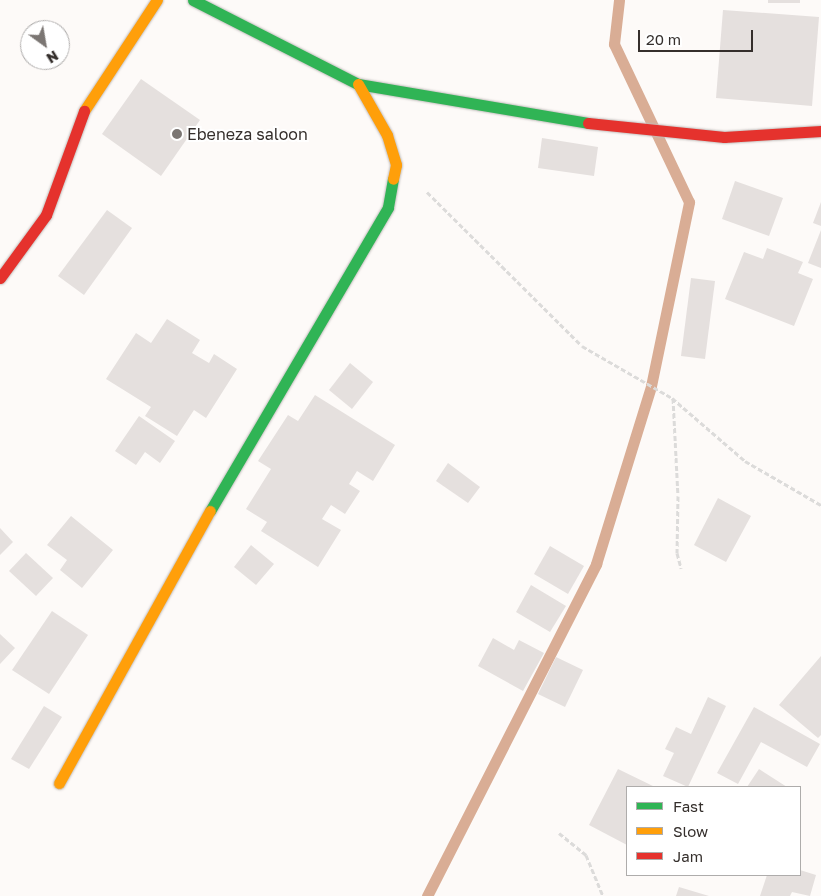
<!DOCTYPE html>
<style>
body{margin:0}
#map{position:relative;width:821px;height:896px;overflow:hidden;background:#fdfaf8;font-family:"Golos Text",sans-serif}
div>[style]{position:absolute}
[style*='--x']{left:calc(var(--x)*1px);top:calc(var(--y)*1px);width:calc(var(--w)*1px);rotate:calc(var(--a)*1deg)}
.stream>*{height:11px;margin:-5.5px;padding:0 5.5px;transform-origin:5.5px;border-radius:5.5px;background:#d9ad95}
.building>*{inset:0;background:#e5e0de}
.path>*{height:3px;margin-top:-1.5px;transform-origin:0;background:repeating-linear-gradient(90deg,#dcdbda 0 5px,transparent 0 7.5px)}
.roads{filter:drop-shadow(0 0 1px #c2bebc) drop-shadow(0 0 1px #c2bebc)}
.fast>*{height:11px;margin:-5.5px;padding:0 5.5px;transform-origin:5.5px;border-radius:5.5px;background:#30b455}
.slow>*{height:11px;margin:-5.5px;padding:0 5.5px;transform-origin:5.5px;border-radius:5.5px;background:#ff9f0a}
.jam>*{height:11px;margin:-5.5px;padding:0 5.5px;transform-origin:5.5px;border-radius:5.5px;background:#e5322d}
.dots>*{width:14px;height:14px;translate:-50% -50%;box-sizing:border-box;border:2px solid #fff;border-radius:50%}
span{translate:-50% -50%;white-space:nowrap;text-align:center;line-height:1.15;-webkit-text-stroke:4px #fff;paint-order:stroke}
.poi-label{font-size:16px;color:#352f2c}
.left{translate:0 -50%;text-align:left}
.legend{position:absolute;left:626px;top:786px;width:175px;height:90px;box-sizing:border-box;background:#fff;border:1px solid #aeacab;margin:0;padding:6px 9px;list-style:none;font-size:15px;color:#352f2c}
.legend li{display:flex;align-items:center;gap:10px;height:25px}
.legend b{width:25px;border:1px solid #aeacab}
.north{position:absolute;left:20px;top:20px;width:50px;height:50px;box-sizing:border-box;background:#fff;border:1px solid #aeacab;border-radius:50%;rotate:148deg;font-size:14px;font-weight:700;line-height:20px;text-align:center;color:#352f2c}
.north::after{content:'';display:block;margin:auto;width:18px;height:22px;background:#7b7673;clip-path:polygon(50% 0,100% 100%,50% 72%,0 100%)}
.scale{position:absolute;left:638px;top:30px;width:115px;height:22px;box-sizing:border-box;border:2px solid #352f2c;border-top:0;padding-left:6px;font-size:15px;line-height:18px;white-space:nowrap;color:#352f2c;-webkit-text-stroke:4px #fff;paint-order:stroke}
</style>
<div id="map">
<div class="stream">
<i style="--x:427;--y:896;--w:373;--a:-63"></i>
<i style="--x:596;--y:564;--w:186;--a:-72.8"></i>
<i style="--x:651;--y:386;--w:188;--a:-78.3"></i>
<i style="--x:689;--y:202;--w:175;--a:-115.4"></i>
<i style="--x:614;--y:44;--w:44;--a:-83.5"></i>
</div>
<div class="building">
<i style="clip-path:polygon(768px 0,800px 0,800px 3px,768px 3px)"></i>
<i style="clip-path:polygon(723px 10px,819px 17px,812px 106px,716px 98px)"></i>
<i style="clip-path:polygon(141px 79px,200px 120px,161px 176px,102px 134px)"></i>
<i style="clip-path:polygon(542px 138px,598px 147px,594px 176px,538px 168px)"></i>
<i style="clip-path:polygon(735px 181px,783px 198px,769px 236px,722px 219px)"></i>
<i style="clip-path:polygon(821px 202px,821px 226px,813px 223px)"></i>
<i style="clip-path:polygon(107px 210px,132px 228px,84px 295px,58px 276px)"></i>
<i style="clip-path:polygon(821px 230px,821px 268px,808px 263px)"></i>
<i style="clip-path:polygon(767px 248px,803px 262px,798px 273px,813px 279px,794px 326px,725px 299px,744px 252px,763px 259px)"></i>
<i style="clip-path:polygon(691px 278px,715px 281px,705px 359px,681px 356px)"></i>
<i style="clip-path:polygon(167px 319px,200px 340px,192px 353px,209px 363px,214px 354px,237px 369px,206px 418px,194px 410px,177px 436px,145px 416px,151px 407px,106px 379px,136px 333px,151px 343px)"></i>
<i style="clip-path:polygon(350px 363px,373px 382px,352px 409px,329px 390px)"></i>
<i style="clip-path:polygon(315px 395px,395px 445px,373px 481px,357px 471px,349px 484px,360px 491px,345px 514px,331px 505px,322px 519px,341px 530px,318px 567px,261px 531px,267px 522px,246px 509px,271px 469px,258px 461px,288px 415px,298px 421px)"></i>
<i style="clip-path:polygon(139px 416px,175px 441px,160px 463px,145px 452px,136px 465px,115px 451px)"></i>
<i style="clip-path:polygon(448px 463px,480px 487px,468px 503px,436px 481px)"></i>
<i style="clip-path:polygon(718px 498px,751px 516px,726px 562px,694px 545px)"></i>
<i style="clip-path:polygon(71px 516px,113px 550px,82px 588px,60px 570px,67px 560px,47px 545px)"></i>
<i style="clip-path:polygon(0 528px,13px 542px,0 555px)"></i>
<i style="clip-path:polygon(251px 545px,274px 564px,256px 585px,234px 567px)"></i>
<i style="clip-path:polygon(550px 546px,584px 566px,568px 594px,534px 574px)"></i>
<i style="clip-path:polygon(26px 553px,53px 578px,36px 596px,9px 571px)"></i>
<i style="clip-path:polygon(531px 585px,566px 606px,550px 632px,516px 612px)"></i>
<i style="clip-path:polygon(52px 611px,88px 635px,49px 694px,12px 670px)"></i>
<i style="clip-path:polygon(0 634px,15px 648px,0 664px)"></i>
<i style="clip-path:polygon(493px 638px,514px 650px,519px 640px,544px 653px,523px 691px,478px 666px)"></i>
<i style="clip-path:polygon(821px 656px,821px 735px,818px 738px,779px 705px)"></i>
<i style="clip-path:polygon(556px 657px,583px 670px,565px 707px,538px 694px)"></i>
<i style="clip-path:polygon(708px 697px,726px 706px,688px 787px,663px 776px,674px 753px,665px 749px,676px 727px,691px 734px)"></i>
<i style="clip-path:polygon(44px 706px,62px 717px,29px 769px,11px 759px)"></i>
<i style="clip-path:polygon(754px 707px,820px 744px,807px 767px,761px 742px,738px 784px,717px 773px)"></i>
<i style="clip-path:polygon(618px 769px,655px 787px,627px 787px,627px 845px,589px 825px)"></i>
<i style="clip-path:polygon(759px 769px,787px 787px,747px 787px)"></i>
<i style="clip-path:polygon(800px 870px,816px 875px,810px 896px,792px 892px,790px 896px,760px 896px,767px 875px,800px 875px)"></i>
<i style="clip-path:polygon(679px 887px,709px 896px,676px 896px)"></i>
</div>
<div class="path">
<i style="--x:427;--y:192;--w:218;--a:44.8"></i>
<i style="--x:582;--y:346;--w:104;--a:30"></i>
<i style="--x:672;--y:398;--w:96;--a:40.8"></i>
<i style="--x:745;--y:461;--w:88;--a:30.1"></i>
<i style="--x:673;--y:398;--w:98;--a:87.1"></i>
<i style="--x:678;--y:496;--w:57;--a:91"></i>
<i style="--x:677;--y:553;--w:16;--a:75"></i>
<i style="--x:559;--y:833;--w:35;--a:39"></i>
<i style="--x:586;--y:855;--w:44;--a:67.5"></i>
</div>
<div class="roads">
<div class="fast">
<i style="--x:193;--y:0;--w:185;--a:27"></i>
<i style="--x:358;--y:84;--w:233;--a:9.6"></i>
<i style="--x:210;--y:511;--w:352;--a:-59.6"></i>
<i style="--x:388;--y:207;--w:28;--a:-80"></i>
</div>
<div class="slow">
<i style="--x:358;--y:84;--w:59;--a:60.4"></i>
<i style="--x:387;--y:135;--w:31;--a:73"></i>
<i style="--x:396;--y:165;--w:14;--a:102"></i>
<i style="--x:84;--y:111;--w:133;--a:-56.7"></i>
<i style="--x:59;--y:783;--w:311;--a:-61"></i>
</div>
<div class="jam">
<i style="--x:588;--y:123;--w:137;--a:5.9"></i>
<i style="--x:724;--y:137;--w:97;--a:-3.5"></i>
<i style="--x:0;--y:278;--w:78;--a:-53.9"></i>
<i style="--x:46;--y:215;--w:111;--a:-69.9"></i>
</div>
</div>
<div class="dots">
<i style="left:177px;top:134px;background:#7b7673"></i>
</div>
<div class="poi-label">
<span class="left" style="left:187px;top:134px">Ebeneza saloon</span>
</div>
<ul class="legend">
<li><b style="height:6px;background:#30b455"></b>Fast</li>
<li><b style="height:6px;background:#ff9f0a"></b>Slow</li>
<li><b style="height:6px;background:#e5322d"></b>Jam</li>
</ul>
<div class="north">N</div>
<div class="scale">20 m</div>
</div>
